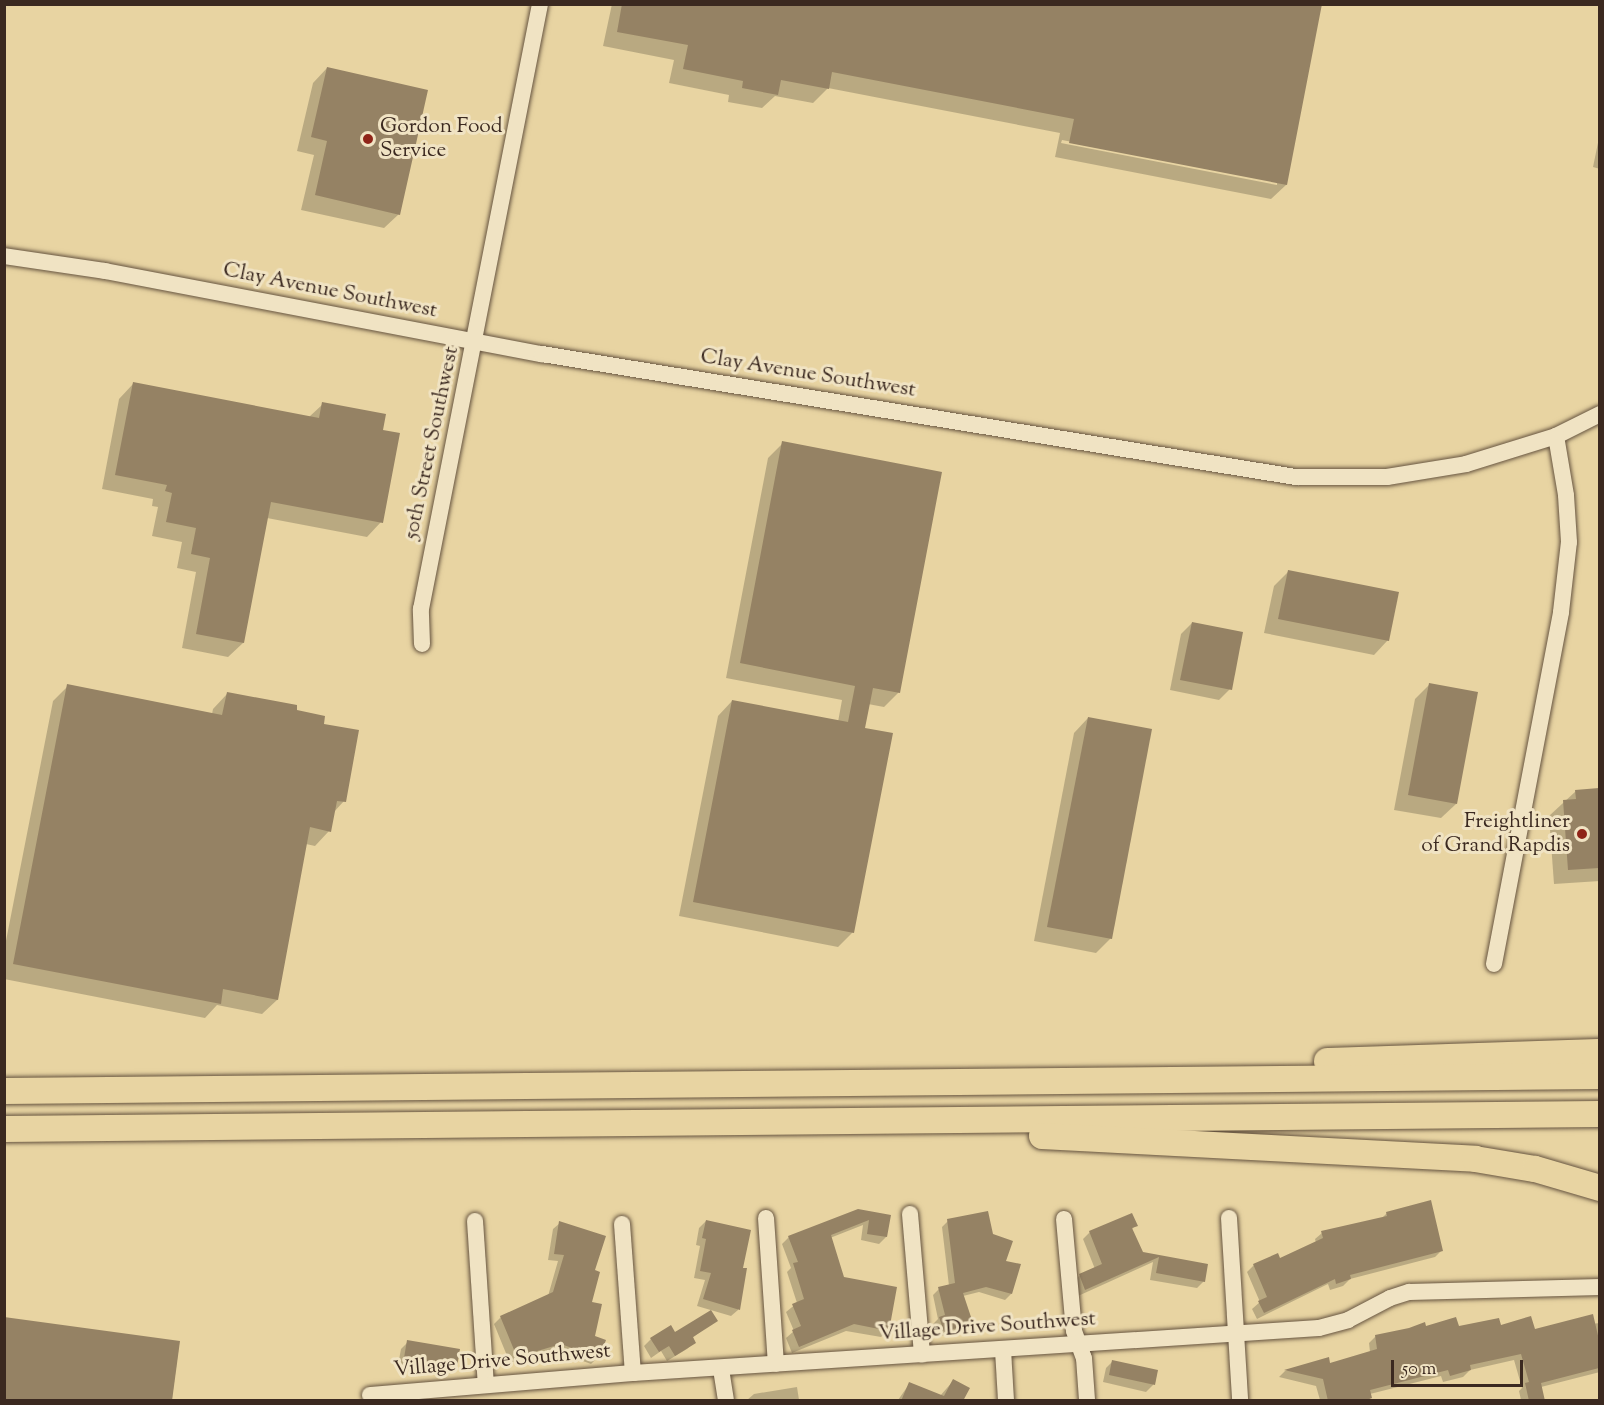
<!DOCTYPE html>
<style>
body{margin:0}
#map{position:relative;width:1604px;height:1405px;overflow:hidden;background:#e8d4a2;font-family:"Sorts Mill Goudy",serif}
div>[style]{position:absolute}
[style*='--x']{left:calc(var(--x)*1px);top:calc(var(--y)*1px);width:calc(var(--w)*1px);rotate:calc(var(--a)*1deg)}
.shadow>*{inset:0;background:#0003}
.building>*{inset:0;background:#958264}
.roads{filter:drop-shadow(0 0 2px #665440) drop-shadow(0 0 2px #665440)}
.minor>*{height:16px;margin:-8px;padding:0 8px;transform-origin:8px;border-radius:8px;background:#f0e3c3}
.highway>*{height:26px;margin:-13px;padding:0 13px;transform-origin:13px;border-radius:13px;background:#e8d4a2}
.dots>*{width:16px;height:16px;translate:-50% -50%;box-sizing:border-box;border:3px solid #f0e3c3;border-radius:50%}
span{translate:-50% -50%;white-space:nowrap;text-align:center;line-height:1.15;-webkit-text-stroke:6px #f0e3c3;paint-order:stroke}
.poi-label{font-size:21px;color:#3b2920}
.left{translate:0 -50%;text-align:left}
.right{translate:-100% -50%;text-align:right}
.street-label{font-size:21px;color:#3b2920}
.frame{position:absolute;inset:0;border:6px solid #3b2920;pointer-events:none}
.scale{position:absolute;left:1391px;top:1360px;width:132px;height:27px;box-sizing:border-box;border:3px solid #3b2920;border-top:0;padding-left:8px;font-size:18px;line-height:21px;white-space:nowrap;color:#3b2920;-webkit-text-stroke:4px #f0e3c3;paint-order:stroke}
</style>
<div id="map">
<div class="shadow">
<i style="clip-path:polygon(evenodd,612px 4px,1321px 4px,1286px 185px,1271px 199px,1055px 157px,1060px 133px,828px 88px,813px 103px,775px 96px,762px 108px,728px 102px,729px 95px,669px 83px,674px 60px,603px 46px,612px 4px,1062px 140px,1277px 182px,1277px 185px,1061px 143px,1062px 140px)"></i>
<i style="clip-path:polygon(327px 68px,399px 214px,384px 228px,301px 210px,314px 155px,297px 151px,313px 83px)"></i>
<i style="clip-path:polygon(1600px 133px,1600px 169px,1593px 167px)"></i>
<i style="clip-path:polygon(133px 384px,309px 417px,323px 404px,381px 431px,381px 522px,367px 537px,267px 518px,243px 643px,228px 657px,182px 648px,196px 572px,177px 568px,182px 542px,152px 536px,158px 507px,152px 506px,153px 499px,102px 489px,119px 399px)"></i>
<i style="clip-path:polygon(783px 443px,899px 692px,884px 707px,868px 704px,864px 729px,853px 932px,838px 947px,679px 916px,718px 716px,732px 701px,838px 722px,842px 700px,726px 678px,768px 458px)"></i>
<i style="clip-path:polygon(1288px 572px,1388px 640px,1374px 655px,1264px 633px,1274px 586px)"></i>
<i style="clip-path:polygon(1192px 623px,1230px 689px,1219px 700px,1170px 690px,1181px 634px)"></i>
<i style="clip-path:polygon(1430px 684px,1456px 804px,1441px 818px,1394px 810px,1415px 699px)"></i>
<i style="clip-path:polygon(68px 686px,212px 714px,213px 709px,227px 694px,322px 726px,344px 801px,333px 813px,329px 831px,315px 846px,306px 844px,277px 1000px,262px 1014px,217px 1005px,205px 1018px,4px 979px,4px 951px,53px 701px)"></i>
<i style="clip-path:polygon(1088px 718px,1111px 938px,1096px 953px,1034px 941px,1074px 733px)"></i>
<i style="clip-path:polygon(1600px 790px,1600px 881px,1554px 884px,1549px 816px,1576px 791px)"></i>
<i style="clip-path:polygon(858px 1211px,890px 1216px,886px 1237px,879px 1244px,861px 1240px,863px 1225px,830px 1238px,843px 1279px,888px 1330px,881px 1337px,846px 1331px,792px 1353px,786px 1338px,794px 1331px,786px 1312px,797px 1303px,787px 1272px,791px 1268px,782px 1244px,789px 1237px)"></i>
<i style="clip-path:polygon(1387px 1213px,1442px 1250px,1435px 1257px,1350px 1279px,1343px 1286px,1330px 1290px,1328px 1284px,1257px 1319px,1252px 1309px,1260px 1302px,1247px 1272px,1254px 1265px,1277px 1255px,1279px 1260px,1316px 1243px,1315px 1239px,1322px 1233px,1381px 1219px)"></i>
<i style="clip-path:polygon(706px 1221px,741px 1269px,745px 1270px,738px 1310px,731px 1316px,697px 1306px,705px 1280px,694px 1278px,700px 1246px,696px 1245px,699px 1228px)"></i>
<i style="clip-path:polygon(948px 1221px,992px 1235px,1004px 1262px,1011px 1294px,1005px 1300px,979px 1292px,963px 1296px,971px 1323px,965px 1329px,938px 1337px,933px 1324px,938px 1319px,933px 1295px,939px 1289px,949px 1286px,942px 1227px)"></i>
<i style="clip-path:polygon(560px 1223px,593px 1271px,590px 1303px,598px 1357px,591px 1364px,553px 1350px,510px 1363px,494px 1324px,501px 1317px,548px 1296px,558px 1261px,548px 1260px,553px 1229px)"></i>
<i style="clip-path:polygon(1136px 1225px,1131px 1230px,1142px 1254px,1207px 1266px,1204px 1281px,1197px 1288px,1150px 1280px,1153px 1262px,1078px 1296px,1073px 1282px,1080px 1275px,1095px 1269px,1083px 1239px,1090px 1232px)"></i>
<i style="clip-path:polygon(716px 1320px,692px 1338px,694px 1342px,687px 1349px,667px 1361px,661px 1351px,651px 1358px,644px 1346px,651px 1339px)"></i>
<i style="clip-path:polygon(1600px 1323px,1600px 1372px,1541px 1387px,1544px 1400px,1521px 1400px,1519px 1391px,1522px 1388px,1514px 1360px,1470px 1370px,1463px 1377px,1443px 1382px,1441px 1376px,1370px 1394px,1368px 1400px,1320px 1400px,1316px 1386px,1279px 1377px,1285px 1371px,1327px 1359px,1329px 1365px,1370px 1352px,1369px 1343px,1376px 1336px,1425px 1327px,1499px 1327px,1534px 1330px)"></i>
<i style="clip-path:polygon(408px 1342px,455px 1367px,449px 1374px,398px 1365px,401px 1349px)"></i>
<i style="clip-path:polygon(1113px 1361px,1156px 1371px,1153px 1385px,1146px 1392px,1103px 1382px,1106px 1368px)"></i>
<i style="clip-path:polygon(953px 1381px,961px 1400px,898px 1400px,910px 1383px,940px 1396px)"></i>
<i style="clip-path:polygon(797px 1387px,799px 1400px,747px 1400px,754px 1394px)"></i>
</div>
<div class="building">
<i style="clip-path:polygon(622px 4px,1322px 4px,1287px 185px,1069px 143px,1074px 119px,832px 72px,829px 89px,781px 80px,778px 95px,742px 88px,743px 81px,683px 69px,688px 45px,617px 32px)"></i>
<i style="clip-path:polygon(327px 67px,428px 90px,400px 215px,315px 195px,327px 141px,311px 137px)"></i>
<i style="clip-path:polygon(133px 382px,319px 418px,322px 402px,386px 414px,383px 430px,400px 433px,383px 523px,271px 502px,244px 643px,196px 634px,210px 558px,191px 554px,196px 528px,166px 522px,172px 493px,165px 491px,167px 485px,115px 475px)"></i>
<i style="clip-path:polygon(782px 441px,942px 472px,900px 693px,873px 688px,865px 728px,893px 733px,854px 933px,693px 902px,732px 700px,848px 722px,855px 686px,740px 663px)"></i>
<i style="clip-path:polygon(1288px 570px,1399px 592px,1389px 641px,1278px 619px)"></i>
<i style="clip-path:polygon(1192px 622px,1243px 632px,1232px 690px,1180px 680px)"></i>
<i style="clip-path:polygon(1429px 683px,1478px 692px,1457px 804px,1408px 795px)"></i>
<i style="clip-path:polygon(67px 684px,222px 715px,227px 692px,297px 705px,297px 710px,325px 716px,324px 724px,359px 730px,346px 802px,337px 801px,331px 832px,310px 827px,278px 1000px,223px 989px,221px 1004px,13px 964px)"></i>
<i style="clip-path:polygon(1088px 717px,1152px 729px,1112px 939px,1047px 927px)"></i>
<i style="clip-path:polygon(1599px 788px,1599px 868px,1568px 870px,1563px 800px,1576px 799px,1575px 790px)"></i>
<i style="clip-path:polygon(1431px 1200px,1443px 1251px,1350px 1275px,1351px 1279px,1336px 1284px,1335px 1279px,1264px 1313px,1258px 1301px,1267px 1297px,1253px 1264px,1278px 1253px,1280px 1258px,1323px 1238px,1321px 1231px,1387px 1216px,1386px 1212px)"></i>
<i style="clip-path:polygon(858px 1209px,891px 1215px,887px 1237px,867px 1234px,869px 1220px,831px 1235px,844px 1277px,897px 1287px,889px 1331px,854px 1324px,799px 1347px,792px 1330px,801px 1326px,792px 1304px,804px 1299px,793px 1263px,798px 1262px,788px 1236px)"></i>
<i style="clip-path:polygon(988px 1211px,993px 1234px,1013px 1241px,1006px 1261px,1021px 1264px,1012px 1294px,986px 1287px,963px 1293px,973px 1323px,944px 1332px,939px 1317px,945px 1315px,938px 1287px,955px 1283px,947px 1219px)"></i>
<i style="clip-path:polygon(1132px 1213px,1138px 1226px,1132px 1228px,1143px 1252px,1208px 1264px,1205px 1282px,1156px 1273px,1159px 1257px,1085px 1290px,1079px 1274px,1102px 1264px,1089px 1231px)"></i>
<i style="clip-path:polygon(706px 1220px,751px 1230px,743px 1268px,747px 1268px,740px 1310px,703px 1299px,711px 1273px,700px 1271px,706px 1239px,702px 1238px)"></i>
<i style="clip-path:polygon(559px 1221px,606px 1236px,595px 1270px,600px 1272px,592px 1302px,602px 1304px,595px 1336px,606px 1340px,599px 1358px,561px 1344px,517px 1357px,500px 1316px,553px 1292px,564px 1255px,554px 1254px)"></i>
<i style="clip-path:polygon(711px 1310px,718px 1321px,693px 1337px,696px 1343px,675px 1356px,669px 1346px,659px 1352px,650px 1338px,671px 1325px,675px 1332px)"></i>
<i style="clip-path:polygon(1593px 1314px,1599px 1340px,1599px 1368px,1541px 1383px,1545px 1401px,1529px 1401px,1525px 1383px,1529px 1382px,1521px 1354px,1470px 1365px,1471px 1370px,1450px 1376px,1448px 1370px,1370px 1390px,1372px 1398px,1364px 1401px,1328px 1401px,1323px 1379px,1284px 1370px,1329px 1357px,1330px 1363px,1377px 1349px,1375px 1335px,1409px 1328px,1425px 1322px,1426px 1326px,1456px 1317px,1459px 1326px,1499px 1318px,1501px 1325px,1531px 1316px,1535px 1329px)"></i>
<i style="clip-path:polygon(4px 1317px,180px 1341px,172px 1401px,4px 1401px)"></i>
<i style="clip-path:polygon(407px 1340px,460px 1349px,457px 1367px,404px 1358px)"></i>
<i style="clip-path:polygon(1112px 1360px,1158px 1370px,1155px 1385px,1109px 1375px)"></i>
<i style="clip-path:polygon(953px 1379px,970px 1388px,963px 1401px,901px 1401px,909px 1382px,944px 1396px)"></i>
</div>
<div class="roads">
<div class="minor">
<i style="--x:4;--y:256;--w:102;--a:8.4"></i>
<i style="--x:105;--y:271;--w:445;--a:10.8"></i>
<i style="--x:542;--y:354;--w:764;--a:9.27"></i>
<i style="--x:1296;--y:477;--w:91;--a:0"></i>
<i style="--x:1387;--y:477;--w:80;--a:-9.3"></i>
<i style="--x:1466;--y:464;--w:94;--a:-17.3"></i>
<i style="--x:1556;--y:436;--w:49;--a:-26.6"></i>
<i style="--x:422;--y:644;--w:35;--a:-92"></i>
<i style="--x:421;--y:609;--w:617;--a:-78.87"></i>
<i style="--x:1494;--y:964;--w:358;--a:-79.2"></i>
<i style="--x:1561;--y:612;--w:70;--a:-83.5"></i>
<i style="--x:1569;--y:542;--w:47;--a:-93.7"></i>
<i style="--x:1566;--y:495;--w:60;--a:-99.6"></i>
<i style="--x:910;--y:1214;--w:141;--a:85.1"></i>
<i style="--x:766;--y:1218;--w:146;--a:86.1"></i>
<i style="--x:1229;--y:1218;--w:182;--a:86.5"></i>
<i style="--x:1064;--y:1219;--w:112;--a:84.9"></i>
<i style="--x:1074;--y:1331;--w:29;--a:70"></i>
<i style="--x:1084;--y:1358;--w:42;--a:85.9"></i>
<i style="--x:475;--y:1221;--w:164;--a:86.2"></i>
<i style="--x:622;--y:1224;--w:149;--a:85.8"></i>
<i style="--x:1003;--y:1350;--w:50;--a:86.6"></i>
<i style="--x:721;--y:1369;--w:31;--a:81"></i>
<i style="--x:370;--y:1395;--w:264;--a:-4.8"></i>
<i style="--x:633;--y:1373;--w:687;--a:-3.75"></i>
<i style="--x:1319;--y:1328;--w:30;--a:-15"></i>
<i style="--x:1348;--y:1320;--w:47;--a:-27.6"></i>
<i style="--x:1390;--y:1298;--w:20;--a:-18"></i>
<i style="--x:1409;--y:1292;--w:191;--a:-1.5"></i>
</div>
<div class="highway">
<i style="--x:1327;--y:1061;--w:273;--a:-1.9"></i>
<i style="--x:4;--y:1091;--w:1596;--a:-0.54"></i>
<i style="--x:4;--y:1129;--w:1596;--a:-0.54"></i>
<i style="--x:1042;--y:1136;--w:434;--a:3"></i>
<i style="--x:1475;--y:1159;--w:61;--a:9.5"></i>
<i style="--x:1535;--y:1169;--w:68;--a:16.3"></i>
</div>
</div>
<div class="dots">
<i style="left:368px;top:139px;background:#8f2418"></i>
<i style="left:1582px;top:834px;background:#8f2418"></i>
</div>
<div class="poi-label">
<span class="left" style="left:380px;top:139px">Gordon Food<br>Service</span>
<span class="right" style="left:1570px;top:834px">Freightliner<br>of Grand Rapdis</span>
</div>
<div class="street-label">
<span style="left:330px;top:291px;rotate:11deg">Clay Avenue Southwest</span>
<span style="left:808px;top:374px;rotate:9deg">Clay Avenue Southwest</span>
<span style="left:432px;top:443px;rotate:-78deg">50th Street Southwest</span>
<span style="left:987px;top:1327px;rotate:-4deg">Village Drive Southwest</span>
<span style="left:502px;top:1361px;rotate:-5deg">Village Drive Southwest</span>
</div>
<div class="frame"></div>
<div class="scale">50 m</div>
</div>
